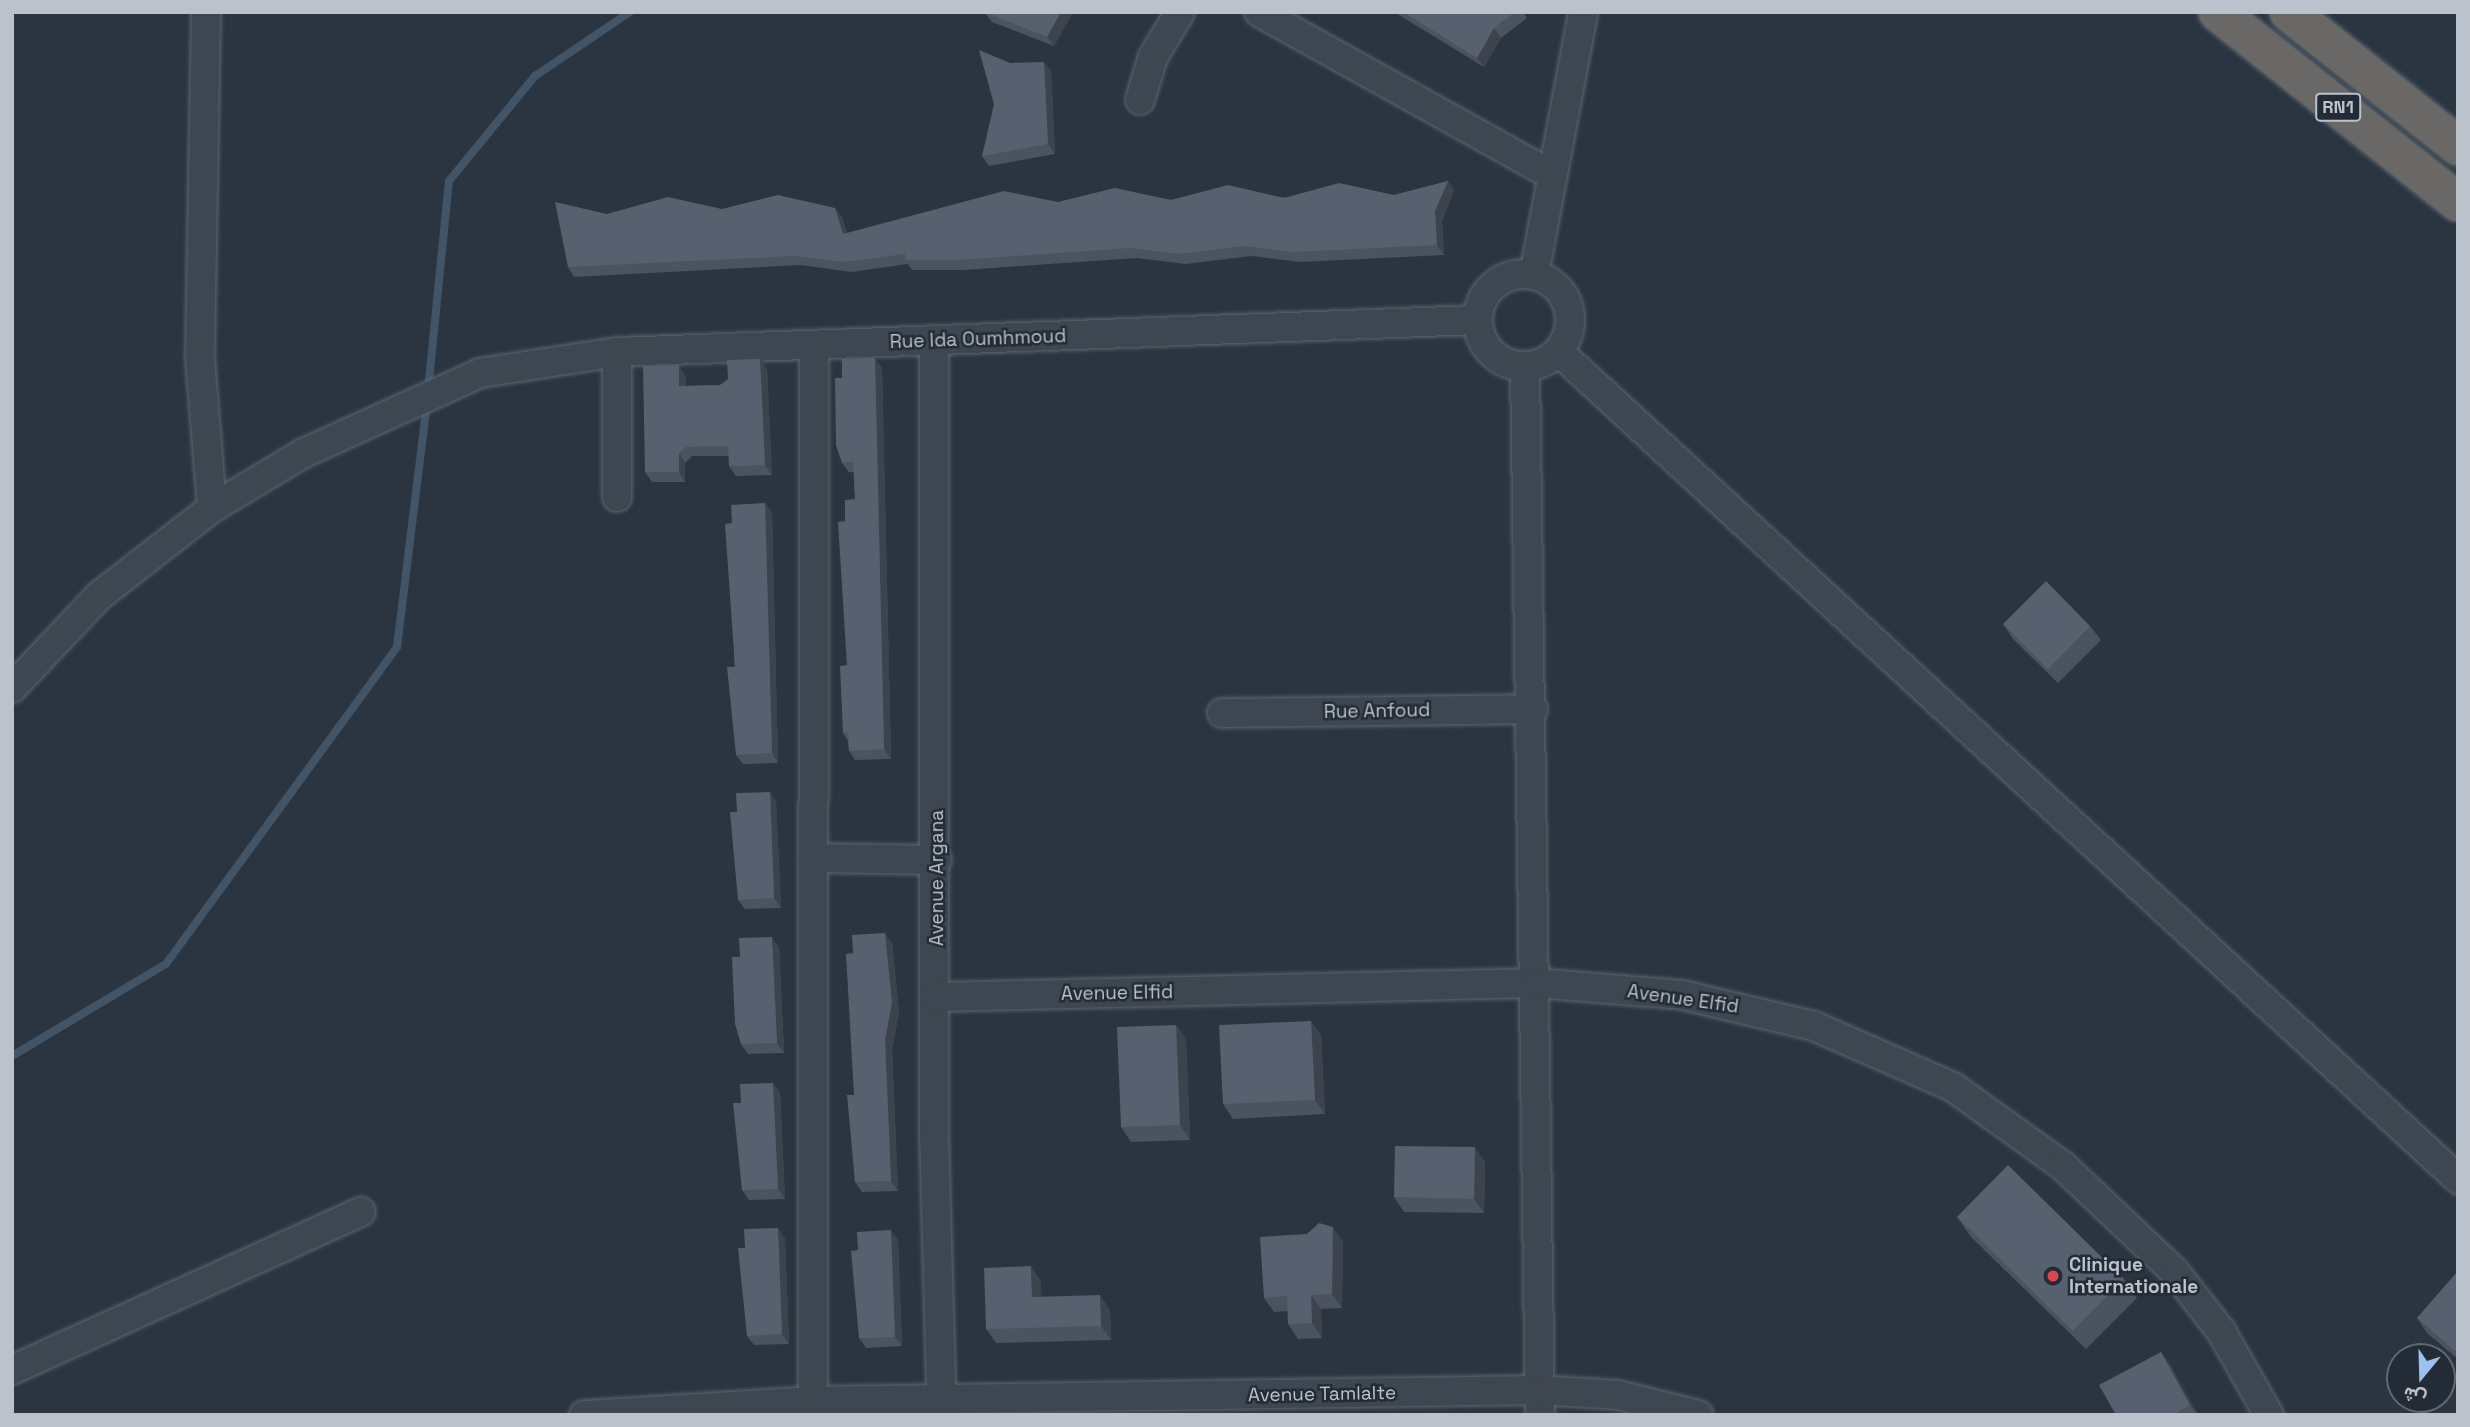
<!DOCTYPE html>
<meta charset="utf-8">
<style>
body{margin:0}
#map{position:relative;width:2470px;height:1427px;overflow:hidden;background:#2a3541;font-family:"Space Grotesk",Vazirmatn,sans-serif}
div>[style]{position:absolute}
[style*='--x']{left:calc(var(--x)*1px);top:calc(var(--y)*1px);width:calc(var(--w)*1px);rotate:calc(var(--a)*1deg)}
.stream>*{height:8px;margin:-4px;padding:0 4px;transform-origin:4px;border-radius:4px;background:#415468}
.roads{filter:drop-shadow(0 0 2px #5c656e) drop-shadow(0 0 2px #5c656e)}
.minor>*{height:28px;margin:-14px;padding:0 14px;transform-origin:14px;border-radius:14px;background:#3e4751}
.minor>.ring{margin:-14px;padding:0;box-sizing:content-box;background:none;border:28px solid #3e4751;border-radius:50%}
.trunk>*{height:38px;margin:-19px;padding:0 19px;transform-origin:19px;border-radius:19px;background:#696866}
.wall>*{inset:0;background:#4a535f}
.shaded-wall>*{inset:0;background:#3c434d}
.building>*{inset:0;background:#56606e}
.dots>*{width:19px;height:19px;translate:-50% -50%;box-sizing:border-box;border:4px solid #232c36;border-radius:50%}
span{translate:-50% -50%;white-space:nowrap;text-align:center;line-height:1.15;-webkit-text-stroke:5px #232c36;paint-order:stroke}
.shield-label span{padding:2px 5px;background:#232c36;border:2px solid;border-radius:5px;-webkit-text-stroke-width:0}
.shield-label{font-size:18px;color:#bbc2cb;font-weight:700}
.street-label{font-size:19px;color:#bbc2cb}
.poi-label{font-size:19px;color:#bbc2cb;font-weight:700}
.left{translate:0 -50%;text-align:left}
.frame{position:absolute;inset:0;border:14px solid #bbc2cb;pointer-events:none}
.north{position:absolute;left:2386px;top:1343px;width:70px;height:70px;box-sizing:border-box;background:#232c36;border:2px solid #606872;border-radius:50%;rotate:199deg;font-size:19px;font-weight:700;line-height:28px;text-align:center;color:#bbc2cb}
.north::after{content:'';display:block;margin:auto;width:24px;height:32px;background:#9cc0ef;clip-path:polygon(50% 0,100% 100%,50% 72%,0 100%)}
</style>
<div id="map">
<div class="stream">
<i style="--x:428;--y:391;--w:211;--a:-84.3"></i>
<i style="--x:449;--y:181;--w:136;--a:-50.7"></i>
<i style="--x:535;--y:76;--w:115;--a:-34"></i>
<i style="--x:12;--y:1056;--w:179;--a:-30.9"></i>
<i style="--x:166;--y:964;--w:392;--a:-53.9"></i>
<i style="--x:397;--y:647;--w:245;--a:-83"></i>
</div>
<div class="roads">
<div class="minor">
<i style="--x:206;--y:12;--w:346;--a:91"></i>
<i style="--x:200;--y:358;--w:150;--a:85.4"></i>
<i style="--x:1259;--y:12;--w:335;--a:29.1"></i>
<i style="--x:1140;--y:100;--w:45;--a:-73.2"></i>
<i style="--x:1153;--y:57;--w:52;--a:-59"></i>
<i class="ring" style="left:1478px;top:274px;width:64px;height:64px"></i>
<i style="--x:1534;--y:275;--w:268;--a:-79.4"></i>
<i style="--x:934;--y:340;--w:793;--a:90"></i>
<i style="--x:934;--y:1133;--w:282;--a:88.4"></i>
<i style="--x:1559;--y:352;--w:1222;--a:42.61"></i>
<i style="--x:1525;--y:367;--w:1048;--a:89.18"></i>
<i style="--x:617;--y:497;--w:145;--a:-90"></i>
<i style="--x:12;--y:688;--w:127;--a:-46.6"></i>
<i style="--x:99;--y:596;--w:143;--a:-37.9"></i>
<i style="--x:212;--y:508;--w:107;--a:-30.9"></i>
<i style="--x:304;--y:453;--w:193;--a:-24.4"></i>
<i style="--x:480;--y:373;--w:139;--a:-8.7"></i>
<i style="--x:617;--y:352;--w:862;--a:-2.13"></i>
<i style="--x:1222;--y:713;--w:311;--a:-0.7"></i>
<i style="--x:813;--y:858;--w:124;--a:0.9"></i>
<i style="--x:937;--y:997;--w:598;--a:-1.34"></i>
<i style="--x:1535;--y:983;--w:148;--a:4.6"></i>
<i style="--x:1683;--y:995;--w:135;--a:13.3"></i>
<i style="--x:1814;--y:1026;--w:152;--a:23.7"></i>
<i style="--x:1953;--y:1087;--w:135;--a:35.7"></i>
<i style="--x:2063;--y:1166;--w:154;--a:43.4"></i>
<i style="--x:2175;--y:1272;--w:75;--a:52.1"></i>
<i style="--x:2221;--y:1331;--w:97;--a:60.3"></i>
<i style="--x:12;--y:1370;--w:383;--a:-24.4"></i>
<i style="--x:813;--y:1401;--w:1056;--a:-89.95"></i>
<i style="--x:584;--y:1415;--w:229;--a:-3.5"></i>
<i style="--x:813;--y:1401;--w:726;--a:-0.87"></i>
<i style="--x:1539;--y:1390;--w:79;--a:3.6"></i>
<i style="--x:1618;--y:1395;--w:83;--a:13.9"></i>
</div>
<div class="trunk">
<i style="--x:2218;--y:12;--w:306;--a:38.4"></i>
<i style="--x:2289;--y:12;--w:216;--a:38.4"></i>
</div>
</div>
<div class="wall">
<i style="clip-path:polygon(1073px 12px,1054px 46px,992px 22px,985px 13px)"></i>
<i style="clip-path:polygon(1394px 12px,1523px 12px,1527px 18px,1501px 38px,1484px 67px)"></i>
<i style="clip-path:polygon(1010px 63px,1051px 71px,1055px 154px,989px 166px,982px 156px)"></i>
<i style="clip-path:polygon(1448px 181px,1454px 190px,1442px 221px,1444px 255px,1300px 262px,1251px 256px,1186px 264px,1137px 258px,964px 270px,912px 270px,908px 264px,851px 272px,801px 265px,574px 277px,568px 267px,607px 214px,722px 209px,835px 208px,842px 217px,847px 233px,1058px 202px,1394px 195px)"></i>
<i style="clip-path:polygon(760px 359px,767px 369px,772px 475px,736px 476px,729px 466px,729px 456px,692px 456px,685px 463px,685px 482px,652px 482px,645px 472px,685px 375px,686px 386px,720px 385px)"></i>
<i style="clip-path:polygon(882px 368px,891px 759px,855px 760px,849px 751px,848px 741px,843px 733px,847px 665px,845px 521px,855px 499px,854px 472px,849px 472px,842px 463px,842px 378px)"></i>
<i style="clip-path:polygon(765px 503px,772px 513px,778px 763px,743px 764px,736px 755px,732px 523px)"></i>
<i style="clip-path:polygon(2003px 624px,2090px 626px,2101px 640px,2058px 683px,2013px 639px)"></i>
<i style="clip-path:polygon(770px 792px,776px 802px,781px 908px,745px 909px,738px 900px,737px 812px)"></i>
<i style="clip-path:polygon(892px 943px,899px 1012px,892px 1050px,898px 1191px,862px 1192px,855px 1182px,853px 953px)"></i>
<i style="clip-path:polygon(779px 947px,784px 1053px,748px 1054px,741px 1044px,740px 957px)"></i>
<i style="clip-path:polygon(1311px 1021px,1321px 1035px,1325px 1114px,1233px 1119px,1223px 1104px)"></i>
<i style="clip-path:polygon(1176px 1025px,1186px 1039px,1190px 1140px,1131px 1142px,1121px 1127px)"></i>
<i style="clip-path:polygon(773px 1083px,780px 1092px,785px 1199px,749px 1200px,742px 1190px,741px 1103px)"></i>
<i style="clip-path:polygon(1485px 1162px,1484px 1213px,1404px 1212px,1394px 1197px)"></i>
<i style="clip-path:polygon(1957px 1217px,2124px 1279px,2137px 1298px,2086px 1349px,1970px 1236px)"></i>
<i style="clip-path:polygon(785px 1238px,789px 1344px,754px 1345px,747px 1336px,745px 1248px)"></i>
<i style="clip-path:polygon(898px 1240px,902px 1346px,866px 1348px,859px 1338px,858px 1250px)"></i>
<i style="clip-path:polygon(1343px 1241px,1342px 1308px,1321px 1309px,1322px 1338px,1298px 1339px,1288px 1324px,1288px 1311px,1274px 1312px,1264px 1298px)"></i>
<i style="clip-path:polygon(2458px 1271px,2458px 1359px,2427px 1333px,2417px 1318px)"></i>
<i style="clip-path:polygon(1041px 1281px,1041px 1297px,1110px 1310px,1111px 1340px,996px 1343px,986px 1329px)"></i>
<i style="clip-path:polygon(2161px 1352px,2171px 1366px,2198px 1415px,2116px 1415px)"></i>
</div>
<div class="shaded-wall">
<i style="clip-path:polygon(1061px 12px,1073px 12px,1054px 46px,1047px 37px)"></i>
<i style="clip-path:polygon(1494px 28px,1501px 38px,1484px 67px,1477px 58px)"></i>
<i style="clip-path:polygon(1044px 62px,1051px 71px,1055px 154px,1048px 144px)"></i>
<i style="clip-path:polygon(1448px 181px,1454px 190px,1442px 221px,1444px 255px,1437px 245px,1435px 211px)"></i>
<i style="clip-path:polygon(835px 208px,842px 217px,850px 244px,843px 234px)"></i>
<i style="clip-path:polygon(875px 358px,882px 368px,891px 759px,884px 749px)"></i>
<i style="clip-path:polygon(760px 359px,767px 369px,772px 475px,765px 465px)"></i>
<i style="clip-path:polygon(679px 365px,685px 375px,686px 395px,679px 386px)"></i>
<i style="clip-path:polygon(679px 453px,685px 463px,685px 482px,679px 472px)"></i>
<i style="clip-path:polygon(765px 503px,772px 513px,778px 763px,772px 753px)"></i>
<i style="clip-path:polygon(770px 792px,776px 802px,781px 908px,774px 898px)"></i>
<i style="clip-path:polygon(885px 933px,892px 943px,899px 1012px,892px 1050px,898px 1191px,891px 1181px,885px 1040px)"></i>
<i style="clip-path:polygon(772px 937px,779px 947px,784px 1053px,777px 1043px)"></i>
<i style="clip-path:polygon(1311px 1021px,1321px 1035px,1325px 1114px,1315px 1100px)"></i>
<i style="clip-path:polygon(1176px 1025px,1186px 1039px,1190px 1140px,1180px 1125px)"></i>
<i style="clip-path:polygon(773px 1083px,780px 1092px,785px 1199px,778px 1189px)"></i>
<i style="clip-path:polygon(1475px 1147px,1485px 1162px,1484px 1213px,1474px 1199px)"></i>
<i style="clip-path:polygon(1333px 1227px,1343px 1241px,1342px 1308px,1332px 1294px)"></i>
<i style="clip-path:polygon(778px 1228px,785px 1238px,789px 1344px,782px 1334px)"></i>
<i style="clip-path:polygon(891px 1230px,898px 1240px,902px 1346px,895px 1337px)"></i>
<i style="clip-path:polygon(1031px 1266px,1041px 1281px,1042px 1311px,1032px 1297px)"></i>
<i style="clip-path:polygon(1100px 1295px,1110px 1310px,1111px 1340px,1101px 1326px)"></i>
<i style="clip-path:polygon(1311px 1295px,1321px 1309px,1322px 1338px,1312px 1323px)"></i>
<i style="clip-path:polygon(2161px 1352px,2171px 1366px,2198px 1415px,2190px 1405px)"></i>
</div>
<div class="building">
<i style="clip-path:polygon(985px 12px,1061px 12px,1047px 37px)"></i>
<i style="clip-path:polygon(1403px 12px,1515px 12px,1494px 28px,1477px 58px)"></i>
<i style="clip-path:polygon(979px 50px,1010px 63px,1044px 62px,1048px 144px,982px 156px,994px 104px)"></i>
<i style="clip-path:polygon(1448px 181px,1435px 211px,1437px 245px,1293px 252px,1244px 246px,1179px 254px,1130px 248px,958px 260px,906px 260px,905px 254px,844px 262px,795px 256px,568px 267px,555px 202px,607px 214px,668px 197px,722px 209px,778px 195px,835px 208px,843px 234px,1004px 191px,1058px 202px,1115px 188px,1171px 200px,1228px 185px,1284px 198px,1339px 183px,1394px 195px)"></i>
<i style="clip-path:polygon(875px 358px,884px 749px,849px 751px,848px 732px,843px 733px,840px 666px,847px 665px,838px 522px,845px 521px,845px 500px,855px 499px,853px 462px,842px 463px,836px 445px,835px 378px,842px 378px,842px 359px)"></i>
<i style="clip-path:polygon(760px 359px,765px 465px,729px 466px,728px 446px,686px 447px,679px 453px,679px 472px,645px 472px,643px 366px,679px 365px,679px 386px,720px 385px,728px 379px,727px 360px)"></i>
<i style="clip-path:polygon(765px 503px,772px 753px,736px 755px,727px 667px,735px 667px,725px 524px,732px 523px,731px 505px)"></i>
<i style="clip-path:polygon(2046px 581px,2090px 626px,2048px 669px,2003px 624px)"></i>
<i style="clip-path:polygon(770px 792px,774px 898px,738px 900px,730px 812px,737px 812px,736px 793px)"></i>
<i style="clip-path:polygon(885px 933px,892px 1003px,885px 1040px,891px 1181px,855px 1182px,847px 1095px,854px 1095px,846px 954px,853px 953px,852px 935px)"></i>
<i style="clip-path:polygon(772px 937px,777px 1043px,741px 1044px,735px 1024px,732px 957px,740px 957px,739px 938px)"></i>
<i style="clip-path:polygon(1311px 1021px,1315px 1100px,1223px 1104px,1219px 1025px)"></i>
<i style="clip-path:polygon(1176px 1025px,1180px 1125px,1121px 1127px,1117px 1027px)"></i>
<i style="clip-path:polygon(773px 1083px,778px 1189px,742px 1190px,733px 1103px,741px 1103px,740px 1084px)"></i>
<i style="clip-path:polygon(1395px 1146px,1475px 1147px,1474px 1199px,1394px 1197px)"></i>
<i style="clip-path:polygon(2008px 1165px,2124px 1279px,2073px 1331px,1957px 1217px)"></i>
<i style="clip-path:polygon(1319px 1223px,1333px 1227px,1332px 1294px,1311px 1295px,1312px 1323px,1288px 1324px,1287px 1296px,1264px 1298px,1260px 1237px,1307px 1234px)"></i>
<i style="clip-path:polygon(778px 1228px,782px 1334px,747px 1336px,738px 1248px,745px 1248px,744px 1229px)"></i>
<i style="clip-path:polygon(891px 1230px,895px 1337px,859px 1338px,851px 1251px,858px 1250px,857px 1232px)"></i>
<i style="clip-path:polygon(1031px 1266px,1032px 1297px,1100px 1295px,1101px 1326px,986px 1329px,984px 1268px)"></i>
<i style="clip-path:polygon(2458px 1271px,2458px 1354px,2417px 1318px)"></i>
<i style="clip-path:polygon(2161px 1352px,2190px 1405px,2172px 1415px,2116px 1415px,2099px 1385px)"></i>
</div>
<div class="dots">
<i style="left:2053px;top:1276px;background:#e0444e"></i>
</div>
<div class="shield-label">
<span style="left:2338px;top:107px">RN1</span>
</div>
<div class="street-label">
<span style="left:978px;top:339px;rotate:-2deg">Rue Ida Oumhmoud</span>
<span style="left:1377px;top:711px;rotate:-1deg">Rue Anfoud</span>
<span style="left:937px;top:878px;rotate:-90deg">Avenue Argana</span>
<span style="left:1117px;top:993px;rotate:-1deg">Avenue Elfid</span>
<span style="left:1683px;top:999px;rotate:8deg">Avenue Elfid</span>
<span style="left:1322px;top:1394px;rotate:-1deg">Avenue Tamlalte</span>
</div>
<div class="poi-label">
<span class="left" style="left:2069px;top:1276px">Clinique<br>Internationale</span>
</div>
<div class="frame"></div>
<div class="north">ش</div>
</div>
